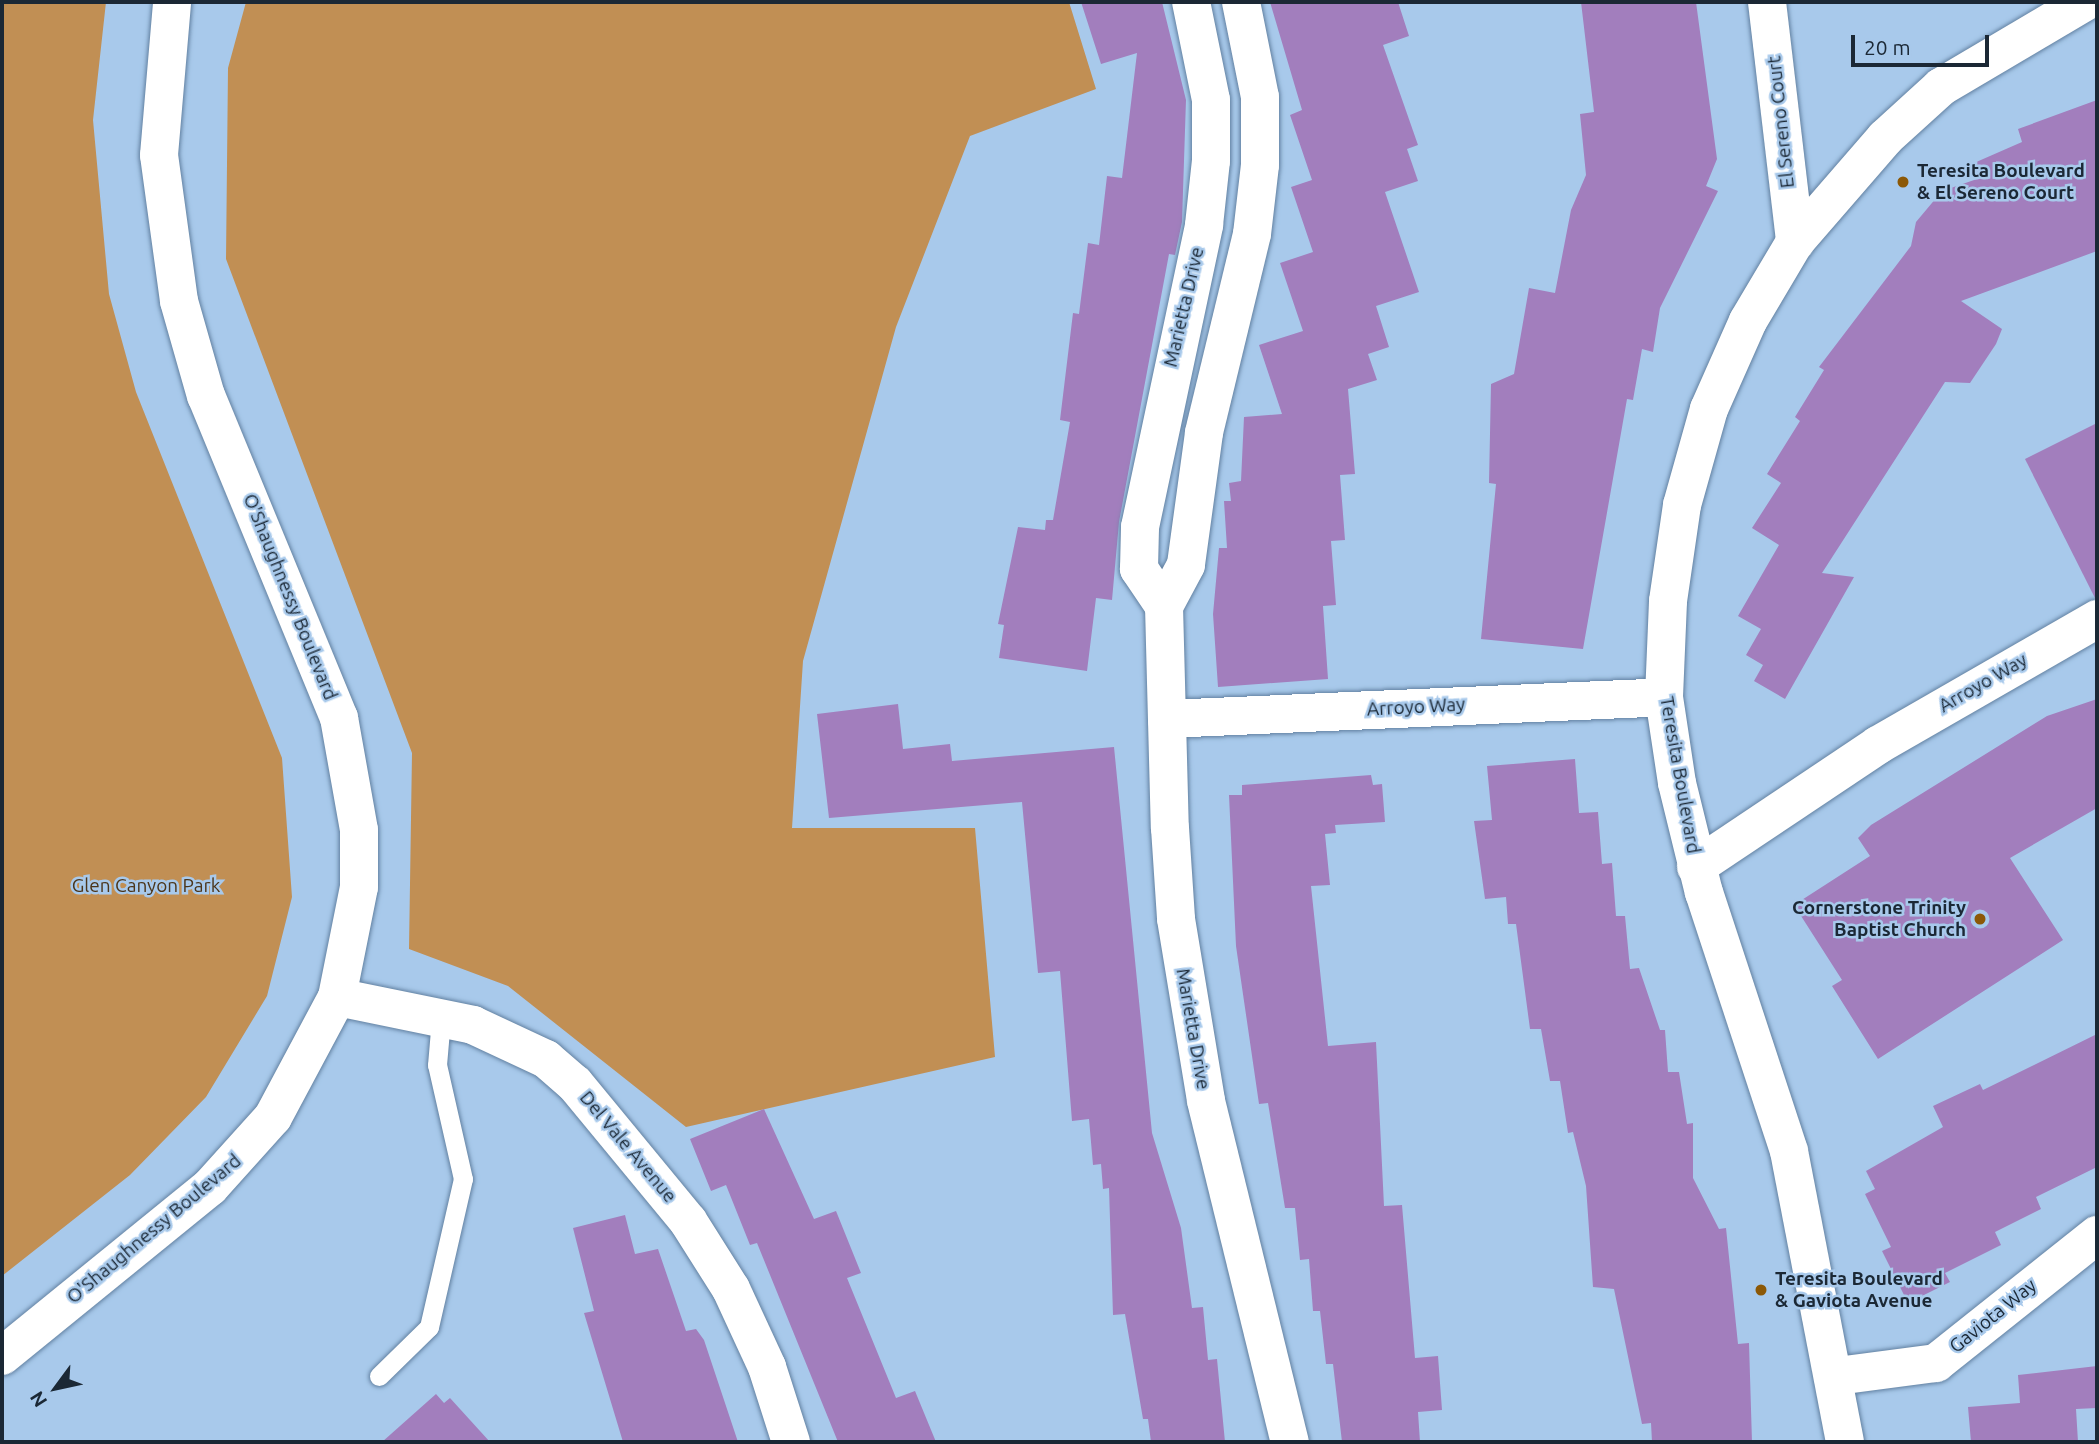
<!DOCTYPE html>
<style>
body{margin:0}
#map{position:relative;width:2099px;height:1444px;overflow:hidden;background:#a8c9eb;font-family:Ubuntu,sans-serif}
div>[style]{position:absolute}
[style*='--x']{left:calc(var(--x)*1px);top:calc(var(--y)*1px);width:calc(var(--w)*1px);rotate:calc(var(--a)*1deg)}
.green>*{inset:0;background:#c18f54}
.building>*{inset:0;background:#a27ebd}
.roads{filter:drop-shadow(0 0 2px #6281a1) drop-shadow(0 0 2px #6281a1)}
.lane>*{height:19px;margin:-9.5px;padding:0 9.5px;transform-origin:9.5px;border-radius:9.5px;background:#fff}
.street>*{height:38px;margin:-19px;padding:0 19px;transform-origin:19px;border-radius:19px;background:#fff}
.secondary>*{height:38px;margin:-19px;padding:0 19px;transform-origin:19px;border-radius:19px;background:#fff}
.dots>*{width:19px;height:19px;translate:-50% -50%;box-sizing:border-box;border:4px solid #a8c9eb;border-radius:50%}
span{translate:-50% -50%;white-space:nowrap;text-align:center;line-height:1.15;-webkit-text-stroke:5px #a8c9eb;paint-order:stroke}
.street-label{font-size:19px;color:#1b2835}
.poi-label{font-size:19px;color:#1b2835;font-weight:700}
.left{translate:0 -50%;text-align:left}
.right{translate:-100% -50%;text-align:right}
.park-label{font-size:19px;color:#4b351a}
.frame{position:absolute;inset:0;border:4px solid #1b2835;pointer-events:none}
.north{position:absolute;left:21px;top:1353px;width:70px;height:70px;-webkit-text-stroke:5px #a8c9eb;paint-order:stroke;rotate:237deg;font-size:19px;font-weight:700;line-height:28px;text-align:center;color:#1b2835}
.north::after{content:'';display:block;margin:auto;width:24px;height:32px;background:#1b2835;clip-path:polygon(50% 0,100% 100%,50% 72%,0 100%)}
.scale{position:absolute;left:1851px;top:35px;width:138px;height:32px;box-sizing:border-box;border:4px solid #1b2835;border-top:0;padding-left:9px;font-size:21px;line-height:24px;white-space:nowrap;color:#1b2835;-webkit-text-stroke:5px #a8c9eb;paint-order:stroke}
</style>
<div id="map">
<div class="green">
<i style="clip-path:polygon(2px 2px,106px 2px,93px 120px,109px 294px,136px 392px,282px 758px,292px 897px,267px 996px,206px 1097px,130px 1175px,2px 1276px)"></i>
<i style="clip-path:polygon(246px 2px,1069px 2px,1096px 89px,970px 136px,896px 327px,803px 661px,792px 828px,975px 828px,995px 1057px,686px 1127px,508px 986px,409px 949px,412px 753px,226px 259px,228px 68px)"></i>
</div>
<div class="building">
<i style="clip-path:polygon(1081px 2px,1162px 2px,1186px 100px,1182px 222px,1175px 255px,1169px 254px,1119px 522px,1112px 600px,1096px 598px,1087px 671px,999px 658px,1004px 625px,998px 624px,1018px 527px,1045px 530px,1046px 520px,1053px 520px,1070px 422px,1060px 420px,1073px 313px,1079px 314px,1088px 243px,1099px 245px,1107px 176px,1122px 178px,1137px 53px,1101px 64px)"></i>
<i style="clip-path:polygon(1270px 2px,1398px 2px,1409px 36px,1383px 45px,1418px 145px,1407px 149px,1418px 181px,1385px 192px,1419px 292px,1376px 306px,1389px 347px,1368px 354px,1377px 380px,1348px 389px,1355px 474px,1340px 475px,1345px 540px,1331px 541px,1336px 605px,1323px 606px,1328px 679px,1218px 687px,1213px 614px,1219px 548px,1227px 548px,1224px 501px,1231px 501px,1229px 483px,1241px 481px,1244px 417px,1282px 414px,1259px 345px,1303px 331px,1280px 263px,1313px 252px,1291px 187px,1312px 180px,1290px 115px,1302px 110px)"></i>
<i style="clip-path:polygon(1581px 2px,1696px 2px,1717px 159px,1706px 186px,1718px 191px,1660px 308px,1653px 352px,1642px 349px,1633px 400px,1627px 399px,1583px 649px,1481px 639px,1496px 484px,1489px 483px,1491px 384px,1514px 374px,1529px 288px,1555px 293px,1571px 210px,1586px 175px,1580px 114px,1594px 112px)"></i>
<i style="clip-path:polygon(2097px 100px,2097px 251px,1961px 301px,2002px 329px,1996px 344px,1970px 383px,1945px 382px,1822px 573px,1854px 577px,1785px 699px,1754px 681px,1763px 665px,1746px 655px,1761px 629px,1738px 616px,1779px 545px,1752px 528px,1781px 483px,1767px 474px,1800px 421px,1795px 417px,1824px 370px,1819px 367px,1911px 246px,1916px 222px,1942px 191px,1980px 178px,1974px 163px,2022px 142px,2018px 129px)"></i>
<i style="clip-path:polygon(2097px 423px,2097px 597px,2095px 598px,2025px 459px)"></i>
<i style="clip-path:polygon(2097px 699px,2097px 808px,2010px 858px,2063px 940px,1878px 1059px,1832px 986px,1842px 980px,1794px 905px,1870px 856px,1858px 838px,1871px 825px,2047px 716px)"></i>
<i style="clip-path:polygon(898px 704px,903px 749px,950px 744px,952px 761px,1114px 747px,1152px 1133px,1181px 1228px,1192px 1308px,1203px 1307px,1208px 1360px,1217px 1359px,1225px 1442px,1151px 1442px,1148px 1419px,1143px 1419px,1125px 1314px,1113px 1315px,1109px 1188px,1103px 1189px,1101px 1164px,1093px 1165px,1089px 1119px,1072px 1121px,1060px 971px,1038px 973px,1022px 802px,829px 818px,817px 714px)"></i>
<i style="clip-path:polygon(1575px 759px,1579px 813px,1598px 812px,1602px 864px,1612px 863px,1616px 916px,1625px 916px,1630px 969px,1639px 968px,1660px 1030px,1665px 1030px,1668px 1072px,1679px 1072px,1687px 1124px,1693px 1123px,1693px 1178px,1719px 1229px,1726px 1228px,1738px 1344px,1749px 1343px,1752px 1442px,1652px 1442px,1651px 1423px,1642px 1424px,1614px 1289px,1593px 1287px,1586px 1186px,1573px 1132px,1568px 1133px,1560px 1081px,1550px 1081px,1541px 1029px,1530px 1029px,1516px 924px,1508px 924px,1506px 897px,1485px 899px,1474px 821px,1492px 820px,1487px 766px)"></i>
<i style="clip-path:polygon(1371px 775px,1373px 785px,1382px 784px,1385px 822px,1335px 825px,1336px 833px,1325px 834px,1330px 885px,1311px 886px,1328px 1046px,1376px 1042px,1384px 1206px,1402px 1205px,1415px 1358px,1438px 1356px,1442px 1410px,1418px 1412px,1420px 1442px,1342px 1442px,1333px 1364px,1326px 1364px,1320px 1311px,1313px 1311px,1309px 1259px,1300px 1260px,1295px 1208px,1285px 1208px,1268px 1103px,1259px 1104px,1236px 946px,1229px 795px,1242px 795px,1242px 785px)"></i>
<i style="clip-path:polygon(2097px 1034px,2097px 1167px,2036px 1197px,2041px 1209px,1995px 1232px,2001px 1245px,1945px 1273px,1950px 1282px,1908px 1303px,1882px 1251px,1891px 1247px,1865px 1194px,1875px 1189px,1866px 1171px,1943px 1127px,1933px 1106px,1980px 1084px,1983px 1090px)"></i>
<i style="clip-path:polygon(764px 1109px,814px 1219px,836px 1211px,861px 1273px,847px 1278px,896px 1398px,915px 1391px,936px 1442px,838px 1442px,757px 1243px,750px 1245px,726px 1185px,711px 1191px,690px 1139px)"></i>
<i style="clip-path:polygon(625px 1215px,635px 1254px,658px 1249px,686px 1331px,696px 1329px,704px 1340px,738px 1442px,623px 1442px,584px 1313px,594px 1311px,573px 1228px)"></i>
<i style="clip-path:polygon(2097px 1366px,2097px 1408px,2076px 1409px,2078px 1442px,1971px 1442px,1968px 1407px,2020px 1403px,2018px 1375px)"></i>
<i style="clip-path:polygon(436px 1394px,444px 1403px,450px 1398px,490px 1442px,382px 1442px)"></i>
</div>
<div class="roads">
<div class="lane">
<i style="--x:379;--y:1376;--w:70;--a:-44.4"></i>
<i style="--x:429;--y:1327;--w:152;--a:-77.1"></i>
<i style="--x:463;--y:1179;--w:117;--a:-102.8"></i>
<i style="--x:437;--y:1065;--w:47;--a:-85.1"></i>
</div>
<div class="street">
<i style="--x:1241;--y:2;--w:97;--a:78.7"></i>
<i style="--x:1260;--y:97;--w:68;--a:90"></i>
<i style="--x:1260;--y:165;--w:69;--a:96.6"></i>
<i style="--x:1252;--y:234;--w:205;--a:103.6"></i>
<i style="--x:1204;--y:433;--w:133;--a:97.8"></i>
<i style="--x:1186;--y:565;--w:47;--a:118.2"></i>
<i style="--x:1164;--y:606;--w:222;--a:88.5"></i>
<i style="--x:1170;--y:828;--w:91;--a:86.2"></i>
<i style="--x:1176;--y:919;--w:184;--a:80.6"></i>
<i style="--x:1206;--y:1101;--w:351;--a:76.2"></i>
<i style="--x:1767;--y:2;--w:242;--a:83.3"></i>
<i style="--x:1164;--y:606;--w:45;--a:-124"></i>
<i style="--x:1139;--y:569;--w:42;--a:-88.6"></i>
<i style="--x:1140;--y:527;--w:309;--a:-78"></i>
<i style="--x:1204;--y:225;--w:64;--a:-83.8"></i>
<i style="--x:1211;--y:161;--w:61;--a:-90"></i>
<i style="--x:1211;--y:100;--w:100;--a:-101.5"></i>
<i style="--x:1167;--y:719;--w:497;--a:-2.5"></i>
<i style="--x:1696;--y:867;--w:219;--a:-33.8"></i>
<i style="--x:1878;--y:745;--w:253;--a:-29.9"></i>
<i style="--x:337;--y:997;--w:139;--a:11.6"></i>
<i style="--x:473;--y:1025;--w:81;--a:25"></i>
<i style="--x:546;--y:1059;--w:38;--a:41"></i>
<i style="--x:575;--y:1084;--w:178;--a:50.5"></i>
<i style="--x:688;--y:1221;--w:80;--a:57.7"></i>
<i style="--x:731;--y:1289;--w:86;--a:65.2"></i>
<i style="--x:767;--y:1367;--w:79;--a:72.3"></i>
<i style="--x:1837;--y:1376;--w:100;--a:-7.5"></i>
<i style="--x:1936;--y:1363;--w:206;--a:-38.5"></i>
</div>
<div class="secondary">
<i style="--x:2;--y:1356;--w:268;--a:-39.1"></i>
<i style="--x:210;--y:1187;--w:94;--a:-48"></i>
<i style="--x:273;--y:1117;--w:136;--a:-61.9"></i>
<i style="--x:337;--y:997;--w:112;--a:-78.7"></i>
<i style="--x:359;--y:887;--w:57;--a:-90"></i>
<i style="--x:359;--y:830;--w:114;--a:-100.1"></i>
<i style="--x:339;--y:718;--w:348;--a:-112.4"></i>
<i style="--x:206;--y:396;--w:99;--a:-105.9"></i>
<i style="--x:179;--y:301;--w:147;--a:-97.8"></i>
<i style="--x:159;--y:155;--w:154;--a:-85.1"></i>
<i style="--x:1845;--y:1442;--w:296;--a:-100.9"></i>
<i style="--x:1789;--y:1151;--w:272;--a:-108.2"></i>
<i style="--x:1704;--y:893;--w:113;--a:-103.8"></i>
<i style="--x:1677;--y:783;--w:87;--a:-98.6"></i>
<i style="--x:1664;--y:697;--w:96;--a:-87.6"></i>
<i style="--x:1668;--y:601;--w:97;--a:-81.7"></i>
<i style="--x:1682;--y:505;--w:100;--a:-74.3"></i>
<i style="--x:1709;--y:409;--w:96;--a:-66.1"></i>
<i style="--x:1748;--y:321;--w:92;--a:-59.3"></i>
<i style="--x:1795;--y:242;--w:138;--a:-49.1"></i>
<i style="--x:1885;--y:138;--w:76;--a:-42.3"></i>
<i style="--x:1941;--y:87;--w:167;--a:-30.6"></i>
</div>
</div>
<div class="dots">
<i style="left:1903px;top:182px;background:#8c5806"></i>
<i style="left:1980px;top:919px;background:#8c5806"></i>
<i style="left:1761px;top:1290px;background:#8c5806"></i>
</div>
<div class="street-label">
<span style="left:1781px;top:122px;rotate:-96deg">El Sereno Court</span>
<span style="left:1184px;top:307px;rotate:-77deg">Marietta Drive</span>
<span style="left:290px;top:597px;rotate:68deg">O'Shaughnessy Boulevard</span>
<span style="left:1983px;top:683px;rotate:-30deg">Arroyo Way</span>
<span style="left:1416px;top:707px;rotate:-3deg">Arroyo Way</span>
<span style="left:1680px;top:775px;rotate:80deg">Teresita Boulevard</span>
<span style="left:1193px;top:1029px;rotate:80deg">Marietta Drive</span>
<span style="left:628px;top:1147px;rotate:50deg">Del Vale Avenue</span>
<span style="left:154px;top:1229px;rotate:-40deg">O'Shaughnessy Boulevard</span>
<span style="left:1993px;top:1316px;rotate:-39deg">Gaviota Way</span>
</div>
<div class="poi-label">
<span class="left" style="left:1917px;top:182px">Teresita Boulevard<br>&amp; El Sereno Court</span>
<span class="right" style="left:1966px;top:919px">Cornerstone Trinity<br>Baptist Church</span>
<span class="left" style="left:1775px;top:1290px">Teresita Boulevard<br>&amp; Gaviota Avenue</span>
</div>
<div class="park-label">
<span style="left:146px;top:886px">Glen Canyon Park</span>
</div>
<div class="frame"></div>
<div class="north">N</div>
<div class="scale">20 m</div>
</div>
